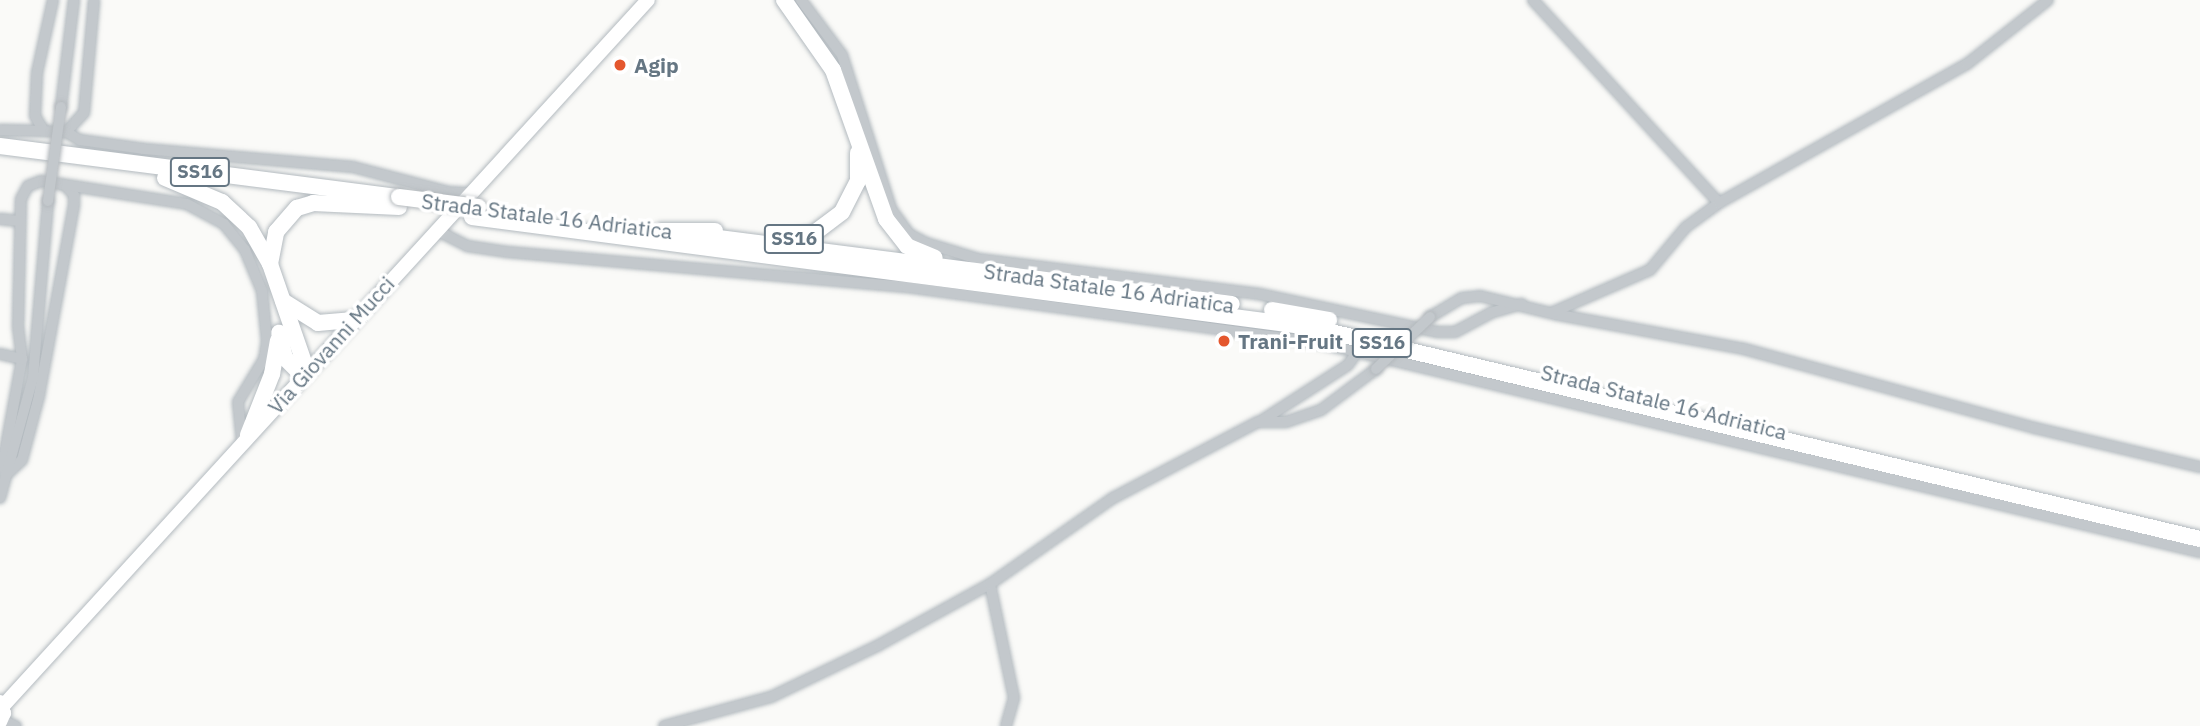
<!DOCTYPE html>
<style>
body{margin:0}
#map{position:relative;width:2200px;height:726px;overflow:hidden;background:#fafaf8;font-family:"IBM Plex Sans",sans-serif}
div>[style]{position:absolute}
[style*='--x']{left:calc(var(--x)*1px);top:calc(var(--y)*1px);width:calc(var(--w)*1px);rotate:calc(var(--a)*1deg)}
.roads{filter:drop-shadow(0 0 2px #b3babf) drop-shadow(0 0 2px #b3babf)}
.minor>*{height:10px;margin:-5px;padding:0 5px;transform-origin:5px;border-radius:5px;background:#c3c8cc}
.secondary>*{height:14px;margin:-7px;padding:0 7px;transform-origin:7px;border-radius:7px;background:#fff}
.trunk>*{height:16px;margin:-8px;padding:0 8px;transform-origin:8px;border-radius:8px;background:#fff}
.bridges{filter:drop-shadow(0 0 2px #b4b9bd) drop-shadow(0 0 2px #b4b9bd)}
.minor-bridge>*{height:10px;margin:-5px;padding:0 5px;transform-origin:5px;border-radius:5px;background:#c3c8cc}
.trunk-bridge>*{height:16px;margin:-8px;padding:0 8px;transform-origin:8px;border-radius:8px;background:#fff}
.dots>*{width:19px;height:19px;translate:-50% -50%;box-sizing:border-box;border:4px solid #fff;border-radius:50%}
span{translate:-50% -50%;white-space:nowrap;text-align:center;line-height:1.15;-webkit-text-stroke:7px #fff;paint-order:stroke}
.shield-label span{padding:2px 5px;background:#fff;border:2px solid;border-radius:5px;-webkit-text-stroke-width:0}
.shield-label{font-size:19px;color:#657683;font-weight:700}
.poi-label{font-size:21px;color:#657683;font-weight:700}
.left{translate:0 -50%;text-align:left}
.street-label{font-size:21px;color:#657683}
</style>
<div id="map">
<div class="roads">
<div class="minor">
<i style="--x:53;--y:0;--w:75;--a:102.4"></i>
<i style="--x:37;--y:73;--w:43;--a:92.7"></i>
<i style="--x:35;--y:116;--w:17;--a:59"></i>
<i style="--x:44;--y:131;--w:22;--a:3"></i>
<i style="--x:66;--y:132;--w:26;--a:-47"></i>
<i style="--x:84;--y:113;--w:113;--a:-84.9"></i>
<i style="--x:801;--y:0;--w:69;--a:53.3"></i>
<i style="--x:842;--y:55;--w:162;--a:72.3"></i>
<i style="--x:891;--y:209;--w:31;--a:54"></i>
<i style="--x:909;--y:234;--w:19;--a:28"></i>
<i style="--x:926;--y:243;--w:54;--a:17.1"></i>
<i style="--x:978;--y:259;--w:283;--a:7.1"></i>
<i style="--x:1259;--y:294;--w:183;--a:12"></i>
<i style="--x:1438;--y:332;--w:17;--a:0"></i>
<i style="--x:1455;--y:332;--w:40;--a:-28"></i>
<i style="--x:1490;--y:313;--w:33;--a:-16"></i>
<i style="--x:1533;--y:0;--w:275;--a:47.5"></i>
<i style="--x:61;--y:107;--w:108;--a:-83.1"></i>
<i style="--x:0;--y:130;--w:44;--a:1.3"></i>
<i style="--x:66;--y:132;--w:16;--a:30"></i>
<i style="--x:80;--y:140;--w:65;--a:8"></i>
<i style="--x:144;--y:149;--w:210;--a:4.9"></i>
<i style="--x:353;--y:167;--w:98;--a:14.7"></i>
<i style="--x:448;--y:192;--w:22;--a:3"></i>
<i style="--x:41;--y:181;--w:24;--a:9"></i>
<i style="--x:65;--y:185;--w:13;--a:48"></i>
<i style="--x:74;--y:195;--w:10;--a:90"></i>
<i style="--x:74;--y:205;--w:194;--a:100.4"></i>
<i style="--x:39;--y:396;--w:66;--a:104.9"></i>
<i style="--x:22;--y:460;--w:22;--a:137"></i>
<i style="--x:6;--y:475;--w:12;--a:-104"></i>
<i style="--x:3;--y:463;--w:106;--a:-79.6"></i>
<i style="--x:22;--y:359;--w:32;--a:-97"></i>
<i style="--x:18;--y:327;--w:128;--a:-88.7"></i>
<i style="--x:21;--y:199;--w:15;--a:-62"></i>
<i style="--x:28;--y:186;--w:14;--a:-21"></i>
<i style="--x:66;--y:185;--w:122;--a:8.9"></i>
<i style="--x:187;--y:204;--w:42;--a:28.4"></i>
<i style="--x:224;--y:224;--w:33;--a:51"></i>
<i style="--x:245;--y:250;--w:44;--a:67.5"></i>
<i style="--x:262;--y:291;--w:50;--a:84.3"></i>
<i style="--x:267;--y:341;--w:18;--a:99"></i>
<i style="--x:264;--y:359;--w:50;--a:121.2"></i>
<i style="--x:238;--y:402;--w:40;--a:84.3"></i>
<i style="--x:0;--y:219;--w:19;--a:6"></i>
<i style="--x:436;--y:230;--w:35;--a:27"></i>
<i style="--x:467;--y:246;--w:40;--a:8.5"></i>
<i style="--x:507;--y:252;--w:402;--a:5"></i>
<i style="--x:907;--y:287;--w:412;--a:7.7"></i>
<i style="--x:1315;--y:342;--w:910;--a:13.35"></i>
<i style="--x:1554;--y:314;--w:193;--a:10.4"></i>
<i style="--x:1744;--y:349;--w:302;--a:15.2"></i>
<i style="--x:2035;--y:428;--w:170;--a:13.3"></i>
<i style="--x:1430;--y:317;--w:37;--a:-31"></i>
<i style="--x:1462;--y:298;--w:18;--a:-6"></i>
<i style="--x:1480;--y:296;--w:73;--a:13.5"></i>
<i style="--x:1551;--y:313;--w:108;--a:-23.5"></i>
<i style="--x:1650;--y:270;--w:56;--a:-50.1"></i>
<i style="--x:1686;--y:227;--w:41;--a:-36"></i>
<i style="--x:1719;--y:203;--w:284;--a:-29.3"></i>
<i style="--x:1967;--y:64;--w:103;--a:-38.3"></i>
<i style="--x:0;--y:354;--w:23;--a:13"></i>
<i style="--x:1261;--y:421;--w:103;--a:-32.8"></i>
<i style="--x:1348;--y:365;--w:16;--a:-55"></i>
<i style="--x:0;--y:498;--w:125;--a:-74.7"></i>
<i style="--x:33;--y:377;--w:177;--a:-85.1"></i>
<i style="--x:990;--y:584;--w:116;--a:78.1"></i>
<i style="--x:1014;--y:698;--w:29;--a:106"></i>
<i style="--x:4;--y:721;--w:13;--a:23"></i>
<i style="--x:664;--y:726;--w:111;--a:-15.2"></i>
<i style="--x:771;--y:697;--w:120;--a:-25.7"></i>
<i style="--x:879;--y:645;--w:127;--a:-28.8"></i>
<i style="--x:990;--y:584;--w:150;--a:-35"></i>
<i style="--x:1113;--y:498;--w:164;--a:-27.7"></i>
<i style="--x:1258;--y:422;--w:28;--a:0"></i>
<i style="--x:1286;--y:422;--w:37;--a:-19"></i>
<i style="--x:1321;--y:410;--w:69;--a:-36.7"></i>
</div>
<div class="secondary">
<i style="--x:0;--y:702;--w:12;--a:70"></i>
<i style="--x:4;--y:713;--w:10;--a:114"></i>
<i style="--x:3;--y:706;--w:956;--a:-47.59"></i>
</div>
<div class="trunk">
<i style="--x:784;--y:0;--w:85;--a:55"></i>
<i style="--x:833;--y:70;--w:158;--a:70.4"></i>
<i style="--x:886;--y:219;--w:34;--a:52"></i>
<i style="--x:907;--y:246;--w:30;--a:23"></i>
<i style="--x:0;--y:146;--w:402;--a:7.3"></i>
<i style="--x:165;--y:178;--w:62;--a:22.8"></i>
<i style="--x:222;--y:202;--w:37;--a:43"></i>
<i style="--x:249;--y:227;--w:43;--a:60.4"></i>
<i style="--x:270;--y:264;--w:113;--a:70.9"></i>
<i style="--x:307;--y:371;--w:10;--a:-174"></i>
<i style="--x:297;--y:370;--w:17;--a:-135"></i>
<i style="--x:285;--y:358;--w:26;--a:-103"></i>
<i style="--x:472;--y:217;--w:845;--a:7.48"></i>
<i style="--x:1310;--y:327;--w:915;--a:13.4"></i>
<i style="--x:661;--y:231;--w:54;--a:0"></i>
<i style="--x:703;--y:236;--w:533;--a:7.32"></i>
<i style="--x:782;--y:239;--w:31;--a:-9"></i>
<i style="--x:813;--y:234;--w:36;--a:-37"></i>
<i style="--x:842;--y:212;--w:35;--a:-63"></i>
<i style="--x:858;--y:181;--w:28;--a:-90"></i>
<i style="--x:270;--y:264;--w:33;--a:-79"></i>
<i style="--x:276;--y:232;--w:32;--a:-49"></i>
<i style="--x:297;--y:208;--w:17;--a:-17"></i>
<i style="--x:313;--y:203;--w:86;--a:2.7"></i>
<i style="--x:283;--y:301;--w:41;--a:32.2"></i>
<i style="--x:318;--y:323;--w:36;--a:-5"></i>
<i style="--x:1272;--y:310;--w:58;--a:10"></i>
<i style="--x:248;--y:435;--w:66;--a:-68.5"></i>
<i style="--x:272;--y:374;--w:34;--a:-80"></i>
</div>
</div>
<div class="bridges">
<div class="minor-bridge">
<i style="--x:48;--y:201;--w:95;--a:-82.1"></i>
<i style="--x:1376;--y:369;--w:75;--a:-43.9"></i>
</div>
<div class="trunk-bridge">
<i style="--x:399;--y:197;--w:80;--a:7.2"></i>
</div>
</div>
<div class="dots">
<i style="left:620px;top:65px;background:#e4572e"></i>
<i style="left:1224px;top:341px;background:#e4572e"></i>
</div>
<div class="shield-label">
<span style="left:200px;top:172px">SS16</span>
<span style="left:794px;top:239px">SS16</span>
<span style="left:1382px;top:343px">SS16</span>
</div>
<div class="poi-label">
<span class="left" style="left:634px;top:65px">Agip</span>
<span class="left" style="left:1238px;top:341px">Trani-Fruit</span>
</div>
<div class="street-label">
<span style="left:547px;top:216px;rotate:7deg">Strada Statale 16 Adriatica</span>
<span style="left:1109px;top:288px;rotate:8deg">Strada Statale 16 Adriatica</span>
<span style="left:331px;top:345px;rotate:-48deg">Via Giovanni Mucci</span>
<span style="left:1664px;top:402px;rotate:14deg">Strada Statale 16 Adriatica</span>
</div>
</div>
